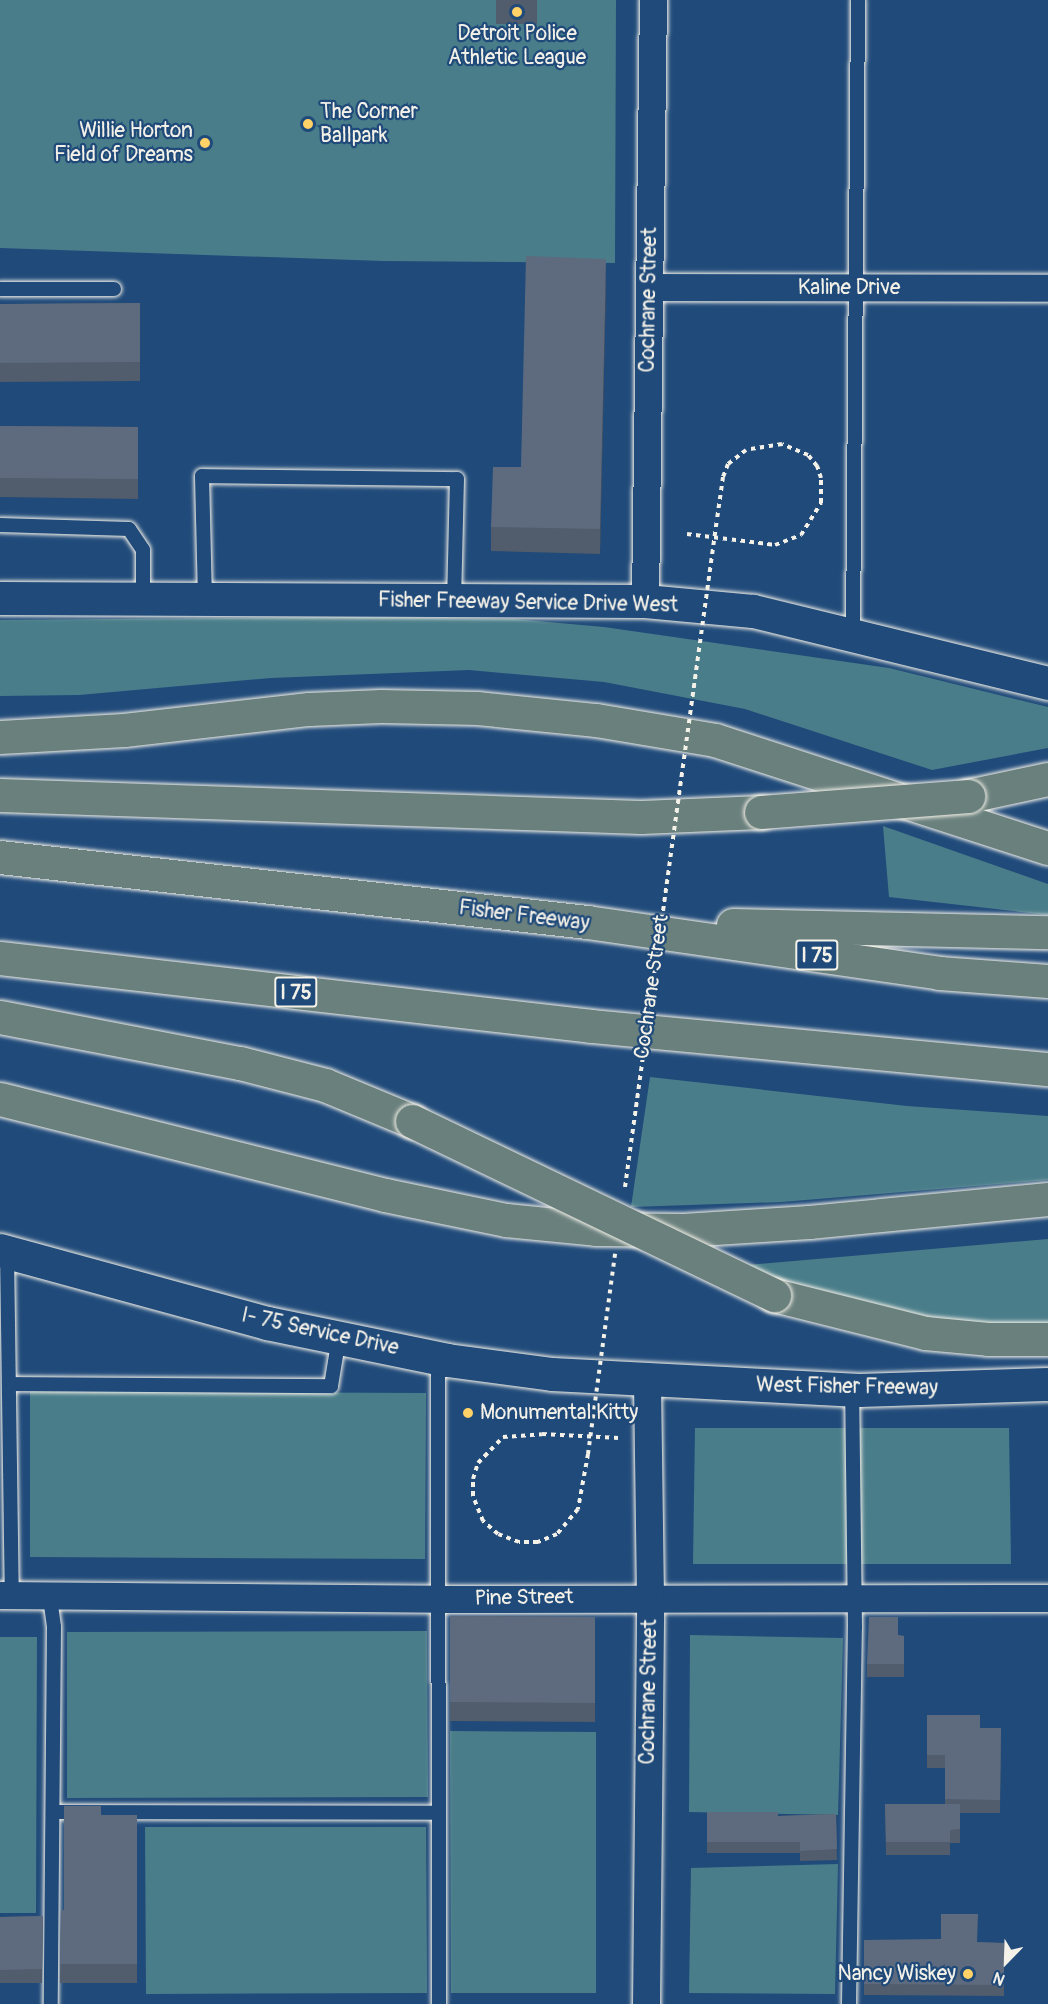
<!DOCTYPE html>
<style>
body{margin:0}
#map{position:relative;width:1048px;height:2004px;overflow:hidden;background:#1f4a7a;font-family:Pangolin,sans-serif}
div>[style]{position:absolute}
[style*='--x']{left:calc(var(--x)*1px);top:calc(var(--y)*1px);width:calc(var(--w)*1px);rotate:calc(var(--a)*1deg)}
.green>*{inset:0;background:#497d8a}
.path>*{height:4px;margin-top:-2px;transform-origin:0;background:repeating-linear-gradient(90deg,#f4f1e8 0 4.5px,transparent 0 9px)}
.roads{filter:drop-shadow(0 0 2px #f4f1e8) drop-shadow(0 0 2px #f4f1e8)}
.lane>*{height:14px;margin:-7px;padding:0 7px;transform-origin:7px;border-radius:7px;background:#1f4a7a}
.street>*{height:27px;margin:-13.5px;padding:0 13.5px;transform-origin:13.5px;border-radius:13.5px;background:#1f4a7a}
.secondary>*{height:33px;margin:-16.5px;padding:0 16.5px;transform-origin:16.5px;border-radius:16.5px;background:#1f4a7a}
.highway>*{height:33px;margin:-16.5px;padding:0 16.5px;transform-origin:16.5px;border-radius:16.5px;background:#6a807d}
.path-bridge>*{height:4px;margin-top:-2px;transform-origin:0;background:repeating-linear-gradient(90deg,#f4f1e8 0 4.5px,transparent 0 9px)}
.bridges{filter:drop-shadow(0 0 2px #f4f1e8) drop-shadow(0 0 2px #f4f1e8)}
.highway-bridge>*{height:33px;margin:-16.5px;padding:0 16.5px;transform-origin:16.5px;border-radius:16.5px;background:#6a807d}
.wall>*{inset:0;background:#515c6c}
.shaded-wall>*{inset:0;background:#424b58}
.building>*{inset:0;background:#5e6b7e}
.dots>*{width:16px;height:16px;translate:-50% -50%;box-sizing:border-box;border:3px solid #1f4a7a;border-radius:50%}
span{translate:-50% -50%;white-space:nowrap;text-align:center;line-height:1.15;-webkit-text-stroke:4.5px #1f4a7a;paint-order:stroke}
.shield-label span{padding:2px 4px;background:#1f4a7a;border:2px solid;border-radius:4px;-webkit-text-stroke-width:0}
.shield-label{font-size:20px;color:#f4f1e8;font-weight:700}
.poi-label{font-size:21px;color:#f4f1e8}
.left{translate:0 -50%;text-align:left}
.right{translate:-100% -50%;text-align:right}
.street-label{font-size:21px;color:#f4f1e8}
.north{position:absolute;left:976px;top:1932px;width:60px;height:60px;-webkit-text-stroke:4px #1f4a7a;paint-order:stroke;rotate:203deg;font-size:16px;font-weight:700;line-height:24px;text-align:center;color:#f4f1e8}
.north::after{content:'';display:block;margin:auto;width:21px;height:27px;background:#f4f1e8;clip-path:polygon(50% 0,100% 100%,50% 72%,0 100%)}
</style>
<div id="map">
<div class="green">
<i style="clip-path:polygon(0 0,616px 0,615px 263px,383px 261px,0 248px)"></i>
<i style="clip-path:polygon(345px 617px,514px 619px,604px 627px,889px 668px,1048px 707px,1048px 748px,932px 770px,745px 709px,604px 682px,469px 670px,271px 678px,79px 695px,0 696px,0 620px)"></i>
<i style="clip-path:polygon(883px 826px,1048px 884px,1048px 915px,889px 897px)"></i>
<i style="clip-path:polygon(650px 1077px,907px 1106px,1048px 1116px,1048px 1180px,781px 1202px,631px 1207px)"></i>
<i style="clip-path:polygon(1048px 1239px,1048px 1327px,1004px 1327px,861px 1309px,735px 1266px)"></i>
<i style="clip-path:polygon(30px 1391px,426px 1393px,425px 1559px,30px 1557px)"></i>
<i style="clip-path:polygon(695px 1428px,1009px 1428px,1011px 1564px,693px 1564px)"></i>
<i style="clip-path:polygon(427px 1631px,428px 1797px,67px 1798px,67px 1632px)"></i>
<i style="clip-path:polygon(690px 1635px,843px 1638px,838px 1815px,689px 1812px)"></i>
<i style="clip-path:polygon(0 1637px,37px 1637px,36px 1913px,0 1913px)"></i>
<i style="clip-path:polygon(450px 1731px,596px 1732px,596px 1993px,451px 1993px)"></i>
<i style="clip-path:polygon(145px 1827px,426px 1827px,427px 1993px,146px 1994px)"></i>
<i style="clip-path:polygon(838px 1864px,835px 1994px,689px 1993px,691px 1868px)"></i>
</div>
<div class="path">
<i style="--x:687;--y:534;--w:89;--a:7.1"></i>
<i style="--x:775;--y:545;--w:28;--a:-21"></i>
<i style="--x:801;--y:535;--w:38;--a:-58"></i>
<i style="--x:821;--y:503;--w:25;--a:-90"></i>
<i style="--x:821;--y:478;--w:13;--a:-108"></i>
<i style="--x:817;--y:466;--w:14;--a:-129"></i>
<i style="--x:808;--y:455;--w:28;--a:-157"></i>
<i style="--x:782;--y:444;--w:36;--a:171"></i>
<i style="--x:746;--y:450;--w:23;--a:142"></i>
<i style="--x:728;--y:464;--w:14;--a:111"></i>
<i style="--x:723;--y:477;--w:42;--a:98.1"></i>
<i style="--x:588;--y:1454;--w:56;--a:100.3"></i>
<i style="--x:578;--y:1509;--w:33;--a:130"></i>
<i style="--x:557;--y:1534;--w:21;--a:157"></i>
<i style="--x:538;--y:1542;--w:19;--a:180"></i>
<i style="--x:519;--y:1542;--w:22;--a:-159"></i>
<i style="--x:498;--y:1534;--w:20;--a:-139"></i>
<i style="--x:483;--y:1521;--w:27;--a:-112"></i>
<i style="--x:473;--y:1496;--w:17;--a:-90"></i>
<i style="--x:473;--y:1479;--w:17;--a:-73"></i>
<i style="--x:478;--y:1463;--w:36;--a:-46"></i>
<i style="--x:503;--y:1437;--w:39;--a:-4"></i>
<i style="--x:542;--y:1434;--w:77;--a:3"></i>
</div>
<div class="roads">
<div class="lane">
<i style="--x:0;--y:289;--w:114;--a:0"></i>
<i style="--x:0;--y:525;--w:129;--a:1.8"></i>
<i style="--x:129;--y:529;--w:25;--a:56"></i>
<i style="--x:143;--y:550;--w:49;--a:90"></i>
<i style="--x:205;--y:599;--w:123;--a:-91.4"></i>
<i style="--x:202;--y:476;--w:255;--a:0.7"></i>
<i style="--x:457;--y:479;--w:122;--a:91.4"></i>
<i style="--x:853;--y:637;--w:637;--a:-89.55"></i>
<i style="--x:7;--y:1252;--w:343;--a:89.2"></i>
<i style="--x:438;--y:1358;--w:646;--a:89.91"></i>
<i style="--x:9;--y:1384;--w:322;--a:0.4"></i>
<i style="--x:331;--y:1386;--w:50;--a:-80.7"></i>
<i style="--x:50;--y:1598;--w:29;--a:82"></i>
<i style="--x:54;--y:1627;--w:377;--a:90.5"></i>
<i style="--x:54;--y:1812;--w:385;--a:0.1"></i>
<i style="--x:849;--y:2004;--w:377;--a:-89.1"></i>
<i style="--x:855;--y:1627;--w:237;--a:-90.7"></i>
</div>
<div class="street">
<i style="--x:649;--y:287;--w:399;--a:0.1"></i>
<i style="--x:645;--y:601;--w:601;--a:-89.24"></i>
<i style="--x:0;--y:1595;--w:439;--a:0.5"></i>
<i style="--x:439;--y:1599;--w:609;--a:-0.09"></i>
<i style="--x:646;--y:2004;--w:407;--a:-89.4"></i>
<i style="--x:650;--y:1597;--w:217;--a:-90.8"></i>
</div>
<div class="secondary">
<i style="--x:0;--y:598;--w:645;--a:0.27"></i>
<i style="--x:645;--y:601;--w:108;--a:5.3"></i>
<i style="--x:753;--y:611;--w:304;--a:13.7"></i>
<i style="--x:0;--y:1250;--w:277;--a:15.3"></i>
<i style="--x:267;--y:1323;--w:184;--a:11.6"></i>
<i style="--x:447;--y:1360;--w:106;--a:7.6"></i>
<i style="--x:552;--y:1374;--w:307;--a:3"></i>
<i style="--x:859;--y:1390;--w:189;--a:-1.8"></i>
</div>
<div class="highway">
<i style="--x:0;--y:737;--w:124;--a:-3.2"></i>
<i style="--x:124;--y:730;--w:186;--a:-6.5"></i>
<i style="--x:309;--y:709;--w:72;--a:-2.4"></i>
<i style="--x:381;--y:706;--w:96;--a:1.2"></i>
<i style="--x:477;--y:708;--w:120;--a:5.8"></i>
<i style="--x:596;--y:720;--w:121;--a:9.5"></i>
<i style="--x:715;--y:740;--w:350;--a:18"></i>
<i style="--x:0;--y:795;--w:641;--a:1.97"></i>
<i style="--x:641;--y:817;--w:120;--a:-2.4"></i>
<i style="--x:968;--y:796;--w:82;--a:-12"></i>
<i style="--x:0;--y:857;--w:591;--a:6.32"></i>
<i style="--x:587;--y:922;--w:356;--a:8.2"></i>
<i style="--x:939;--y:973;--w:109;--a:4.2"></i>
<i style="--x:733;--y:925;--w:315;--a:1.3"></i>
<i style="--x:0;--y:958;--w:595;--a:6.56"></i>
<i style="--x:591;--y:1026;--w:459;--a:5.4"></i>
<i style="--x:0;--y:1017;--w:244;--a:10.9"></i>
<i style="--x:240;--y:1063;--w:88;--a:14.5"></i>
<i style="--x:325;--y:1085;--w:94;--a:22.5"></i>
<i style="--x:0;--y:1099;--w:397;--a:14"></i>
<i style="--x:385;--y:1195;--w:124;--a:11.7"></i>
<i style="--x:506;--y:1220;--w:90;--a:5.7"></i>
<i style="--x:596;--y:1229;--w:87;--a:0.7"></i>
<i style="--x:683;--y:1230;--w:126;--a:-3.6"></i>
<i style="--x:809;--y:1222;--w:240;--a:-5.5"></i>
<i style="--x:774;--y:1295;--w:156;--a:14.1"></i>
<i style="--x:925;--y:1333;--w:63;--a:5.4"></i>
<i style="--x:988;--y:1339;--w:60;--a:0"></i>
</div>
</div>
<div class="path-bridge">
<i style="--x:625;--y:1187;--w:674;--a:-82.16"></i>
<i style="--x:588;--y:1454;--w:202;--a:-82.3"></i>
</div>
<div class="bridges">
<div class="highway-bridge">
<i style="--x:761;--y:812;--w:208;--a:-4.4"></i>
<i style="--x:412;--y:1121;--w:402;--a:25.7"></i>
</div>
</div>
<div class="wall">
<i style="clip-path:polygon(496px 0,537px 0,537px 24px,496px 24px)"></i>
<i style="clip-path:polygon(606px 283px,600px 554px,491px 551px,491px 527px,521px 467px)"></i>
<i style="clip-path:polygon(140px 303px,140px 381px,0 382px,0 304px)"></i>
<i style="clip-path:polygon(0 426px,138px 427px,138px 499px,0 497px)"></i>
<i style="clip-path:polygon(450px 1616px,595px 1617px,595px 1722px,450px 1721px)"></i>
<i style="clip-path:polygon(898px 1635px,904px 1636px,904px 1677px,867px 1677px,867px 1664px)"></i>
<i style="clip-path:polygon(927px 1715px,980px 1728px,1001px 1728px,1000px 1813px,960px 1813px,960px 1843px,950px 1843px,950px 1855px,886px 1855px,885px 1804px,945px 1804px,945px 1768px,927px 1768px)"></i>
<i style="clip-path:polygon(707px 1812px,778px 1816px,836px 1814px,837px 1860px,800px 1861px,800px 1853px,707px 1853px)"></i>
<i style="clip-path:polygon(101px 1815px,137px 1815px,137px 1983px,60px 1983px,61px 1910px,64px 1910px)"></i>
<i style="clip-path:polygon(43px 1916px,42px 1983px,0 1983px,0 1917px)"></i>
<i style="clip-path:polygon(864px 1940px,1004px 1943px,1004px 1996px,864px 1995px)"></i>
</div>
<div class="shaded-wall">
<i style="clip-path:polygon(606px 259px,606px 283px,600px 554px,600px 529px)"></i>
</div>
<div class="building">
<i style="clip-path:polygon(526px 256px,606px 259px,600px 529px,491px 527px,493px 467px,521px 467px)"></i>
<i style="clip-path:polygon(140px 303px,140px 362px,0 363px,0 304px)"></i>
<i style="clip-path:polygon(0 426px,138px 427px,138px 479px,0 478px)"></i>
<i style="clip-path:polygon(450px 1616px,595px 1617px,595px 1703px,450px 1702px)"></i>
<i style="clip-path:polygon(869px 1617px,898px 1617px,898px 1635px,904px 1636px,904px 1664px,867px 1664px)"></i>
<i style="clip-path:polygon(927px 1715px,980px 1715px,980px 1728px,1001px 1728px,1000px 1800px,945px 1799px,945px 1755px,927px 1755px)"></i>
<i style="clip-path:polygon(885px 1804px,960px 1804px,960px 1829px,950px 1830px,950px 1842px,886px 1842px)"></i>
<i style="clip-path:polygon(64px 1806px,101px 1806px,101px 1815px,137px 1815px,137px 1964px,60px 1964px,61px 1910px,64px 1910px)"></i>
<i style="clip-path:polygon(707px 1812px,778px 1812px,778px 1816px,836px 1814px,837px 1849px,800px 1851px,800px 1842px,707px 1842px)"></i>
<i style="clip-path:polygon(941px 1914px,978px 1914px,977px 1942px,1004px 1943px,1004px 1985px,864px 1984px,864px 1940px,941px 1939px)"></i>
<i style="clip-path:polygon(43px 1916px,42px 1969px,0 1970px,0 1917px)"></i>
</div>
<div class="dots">
<i style="left:517px;top:12px;background:#ffd166"></i>
<i style="left:308px;top:124px;background:#ffd166"></i>
<i style="left:205px;top:143px;background:#ffd166"></i>
<i style="left:468px;top:1413px;background:#ffd166"></i>
<i style="left:968px;top:1974px;background:#ffd166"></i>
</div>
<div class="shield-label">
<span style="left:817px;top:955px">I 75</span>
<span style="left:296px;top:992px">I 75</span>
</div>
<div class="poi-label">
<span style="left:517px;top:46px">Detroit Police<br>Athletic League</span>
<span class="left" style="left:320px;top:124px">The Corner<br>Ballpark</span>
<span class="right" style="left:193px;top:143px">Willie Horton<br>Field of Dreams</span>
<span class="left" style="left:480px;top:1413px">Monumental Kitty</span>
<span class="right" style="left:956px;top:1974px">Nancy Wiskey</span>
</div>
<div class="street-label">
<span style="left:849px;top:288px">Kaline Drive</span>
<span style="left:649px;top:300px;rotate:-89deg">Cochrane Street</span>
<span style="left:528px;top:603px;rotate:1deg">Fisher Freeway Service Drive West</span>
<span style="left:524px;top:916px;rotate:7deg">Fisher Freeway</span>
<span style="left:652px;top:987px;rotate:-82deg">Cochrane Street</span>
<span style="left:320px;top:1332px;rotate:12deg">I- 75 Service Drive</span>
<span style="left:847px;top:1387px;rotate:1deg">West Fisher Freeway</span>
<span style="left:524px;top:1598px;rotate:-1deg">Pine Street</span>
<span style="left:649px;top:1692px;rotate:-89deg">Cochrane Street</span>
</div>
<div class="north">N</div>
</div>
